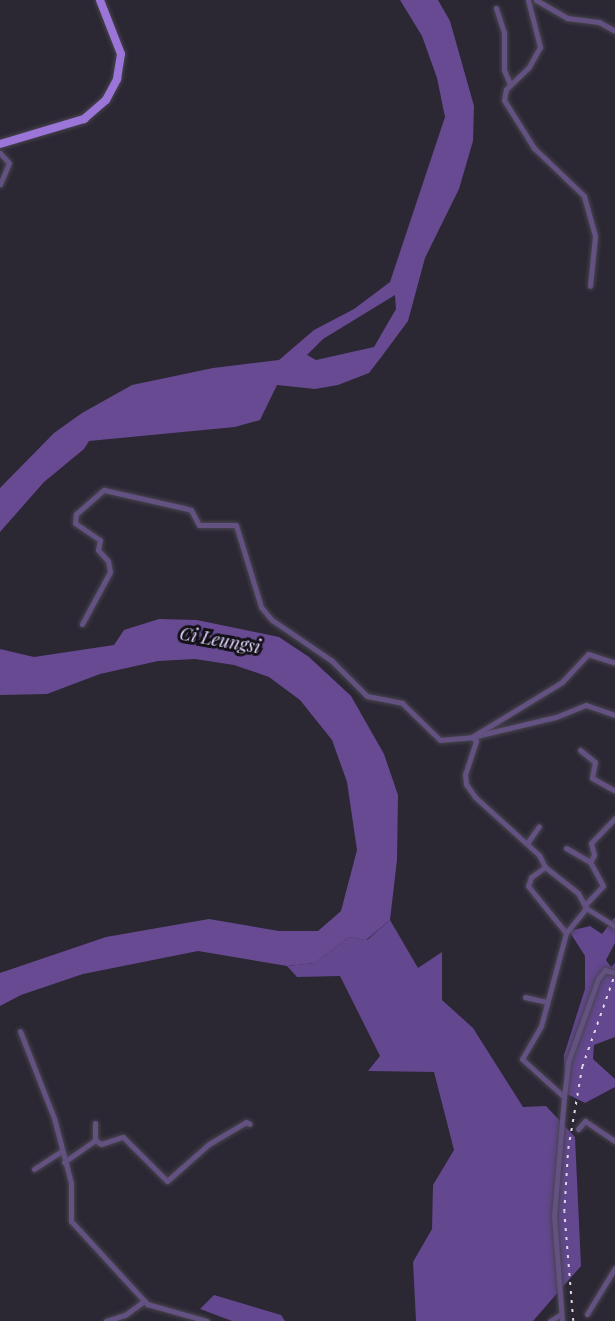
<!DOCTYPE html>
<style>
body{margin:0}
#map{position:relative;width:615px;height:1321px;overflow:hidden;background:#2b2733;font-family:"Playfair Display",serif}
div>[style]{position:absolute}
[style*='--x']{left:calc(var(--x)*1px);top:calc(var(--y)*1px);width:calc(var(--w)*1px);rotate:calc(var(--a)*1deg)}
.forest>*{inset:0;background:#63478f}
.water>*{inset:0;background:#674a92}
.river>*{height:9px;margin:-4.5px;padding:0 4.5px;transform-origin:4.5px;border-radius:4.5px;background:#674a92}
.roads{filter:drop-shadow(0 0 2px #47444f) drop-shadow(0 0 2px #47444f)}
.street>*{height:5px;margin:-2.5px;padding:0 2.5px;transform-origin:2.5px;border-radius:2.5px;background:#635181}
.primary>*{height:8px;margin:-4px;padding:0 4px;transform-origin:4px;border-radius:4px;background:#9c75d9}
.rail>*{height:1.5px;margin-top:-0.75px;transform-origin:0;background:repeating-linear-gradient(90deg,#dcdae2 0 3px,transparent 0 9px)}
span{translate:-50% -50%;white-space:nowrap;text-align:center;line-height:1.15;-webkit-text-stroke:6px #131117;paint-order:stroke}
.water-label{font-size:18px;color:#e1d3fd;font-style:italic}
</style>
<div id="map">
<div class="forest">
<i style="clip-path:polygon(615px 917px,615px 943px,606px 960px,611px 967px,615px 963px,615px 1037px,594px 1045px,593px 1059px,615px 1079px,615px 1087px,585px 1103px,565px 1093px,564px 1055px,585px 989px,585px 956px,569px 931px,590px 926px,602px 934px)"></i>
<i style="clip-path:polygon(390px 920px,418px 968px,442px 952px,442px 1000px,473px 1028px,523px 1107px,546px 1106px,575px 1137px,581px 1266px,533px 1321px,416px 1321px,413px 1262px,432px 1229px,433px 1185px,454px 1150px,434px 1072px,368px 1071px,380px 1056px,340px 976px,297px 977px,287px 966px,315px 963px,349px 937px,367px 940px)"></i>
<i style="clip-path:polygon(214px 1295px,281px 1315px,285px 1321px,232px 1321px,200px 1309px)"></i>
</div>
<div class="water">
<i style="clip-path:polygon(evenodd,400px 0,438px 0,450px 21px,474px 106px,473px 141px,459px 189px,425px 258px,408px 321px,382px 356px,369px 373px,338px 385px,315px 389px,277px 385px,260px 420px,235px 427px,89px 441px,84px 449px,44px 482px,0 532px,0 488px,54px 433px,82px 413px,132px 385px,213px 368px,279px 360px,314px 330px,354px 309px,390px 282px,445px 117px,437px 78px,422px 36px,400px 0,456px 125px,458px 145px,454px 161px,441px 176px,456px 125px,400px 0,395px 295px,396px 309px,374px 347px,316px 360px,307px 355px,323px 339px,395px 295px)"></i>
<i style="clip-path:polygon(159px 619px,197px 620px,279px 637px,309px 657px,351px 696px,384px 754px,398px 795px,397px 860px,390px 920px,366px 940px,349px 937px,315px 963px,287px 966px,198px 951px,83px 974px,21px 995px,0 1006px,0 973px,106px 937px,209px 919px,279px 931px,318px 931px,341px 911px,357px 850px,347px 782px,332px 740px,300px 700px,269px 677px,234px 665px,195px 659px,158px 661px,100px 674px,47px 694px,0 695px,0 649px,34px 657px,114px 645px,124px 630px)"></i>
</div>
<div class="river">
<i style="--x:444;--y:175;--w:33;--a:-65"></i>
<i style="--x:458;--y:145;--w:21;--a:-95"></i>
<i style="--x:439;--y:179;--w:58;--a:-72.8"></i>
</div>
<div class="roads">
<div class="street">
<i style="--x:528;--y:0;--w:49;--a:75.7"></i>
<i style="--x:540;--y:47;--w:23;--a:119"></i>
<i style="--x:529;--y:67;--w:32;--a:136"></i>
<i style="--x:506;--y:89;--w:11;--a:100"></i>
<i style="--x:504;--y:100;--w:57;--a:58"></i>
<i style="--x:534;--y:148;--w:69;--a:43.8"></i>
<i style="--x:584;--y:196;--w:41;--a:74.6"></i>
<i style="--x:595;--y:236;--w:50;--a:95.7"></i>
<i style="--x:536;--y:0;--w:36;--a:30"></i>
<i style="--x:567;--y:18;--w:32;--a:7"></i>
<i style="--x:599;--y:22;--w:18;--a:29"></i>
<i style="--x:496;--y:8;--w:25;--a:72"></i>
<i style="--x:504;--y:32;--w:38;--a:90"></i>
<i style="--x:504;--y:70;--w:15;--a:67"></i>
<i style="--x:0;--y:153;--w:13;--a:48"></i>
<i style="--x:9;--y:163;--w:23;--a:113"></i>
<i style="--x:82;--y:624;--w:59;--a:-61.7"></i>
<i style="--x:110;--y:572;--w:11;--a:-100"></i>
<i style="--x:108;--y:561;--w:15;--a:-132"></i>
<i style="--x:98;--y:550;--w:10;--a:-79"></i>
<i style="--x:100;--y:540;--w:30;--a:-146"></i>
<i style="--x:75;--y:523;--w:9;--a:-84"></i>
<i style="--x:76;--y:514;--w:37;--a:-41"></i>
<i style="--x:104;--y:490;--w:82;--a:12.7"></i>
<i style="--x:184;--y:508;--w:7;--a:16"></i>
<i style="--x:191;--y:510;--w:17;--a:62"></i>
<i style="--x:199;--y:525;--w:37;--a:0"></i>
<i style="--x:236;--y:525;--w:86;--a:73"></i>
<i style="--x:261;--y:607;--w:17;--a:50"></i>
<i style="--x:272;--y:620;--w:73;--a:34.3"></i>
<i style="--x:332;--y:661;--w:49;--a:45"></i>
<i style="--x:367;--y:696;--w:36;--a:11"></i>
<i style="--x:402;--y:703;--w:53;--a:44.2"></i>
<i style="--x:440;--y:740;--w:32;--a:-5"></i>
<i style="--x:472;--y:737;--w:6;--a:45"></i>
<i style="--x:476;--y:741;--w:35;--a:108"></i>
<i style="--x:465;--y:774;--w:10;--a:84"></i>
<i style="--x:466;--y:784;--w:16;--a:55"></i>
<i style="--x:475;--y:797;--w:86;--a:42.2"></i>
<i style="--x:539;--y:855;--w:13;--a:63"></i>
<i style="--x:545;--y:867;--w:17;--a:144"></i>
<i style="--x:531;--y:877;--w:9;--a:108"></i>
<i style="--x:528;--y:886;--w:60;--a:51"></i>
<i style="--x:566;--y:933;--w:96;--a:105"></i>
<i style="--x:541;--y:1026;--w:38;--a:120"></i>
<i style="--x:522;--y:1059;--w:57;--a:42.1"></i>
<i style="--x:564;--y:1097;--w:119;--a:94.8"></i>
<i style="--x:554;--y:1216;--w:105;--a:85.6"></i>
<i style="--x:476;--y:736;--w:82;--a:-13.4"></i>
<i style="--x:556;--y:717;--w:32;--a:-22"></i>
<i style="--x:586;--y:705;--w:31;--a:19"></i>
<i style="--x:472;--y:737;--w:105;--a:-31.4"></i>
<i style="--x:562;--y:682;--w:38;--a:-47"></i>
<i style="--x:588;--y:654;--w:28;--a:18"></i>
<i style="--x:580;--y:750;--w:19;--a:39"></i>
<i style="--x:595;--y:762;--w:16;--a:101"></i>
<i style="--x:592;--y:778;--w:26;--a:29"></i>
<i style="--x:528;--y:842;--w:19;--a:-55"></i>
<i style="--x:566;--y:848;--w:28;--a:30"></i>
<i style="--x:545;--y:867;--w:42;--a:38.2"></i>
<i style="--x:578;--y:893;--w:17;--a:62"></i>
<i style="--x:586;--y:908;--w:34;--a:32"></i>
<i style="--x:585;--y:905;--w:26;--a:-47"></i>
<i style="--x:603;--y:886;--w:27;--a:-118"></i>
<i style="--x:590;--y:862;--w:8;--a:-60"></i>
<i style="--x:594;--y:855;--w:12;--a:-104"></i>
<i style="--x:591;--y:843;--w:35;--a:-46"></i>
<i style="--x:566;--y:933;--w:32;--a:-51"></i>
<i style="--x:525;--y:997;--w:23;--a:13"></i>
<i style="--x:20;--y:1031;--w:93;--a:68.7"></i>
<i style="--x:54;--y:1118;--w:67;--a:75.3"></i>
<i style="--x:71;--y:1183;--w:38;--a:90"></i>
<i style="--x:71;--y:1221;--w:113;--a:47.5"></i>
<i style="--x:147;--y:1304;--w:62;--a:15.8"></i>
<i style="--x:564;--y:1097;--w:35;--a:-83"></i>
<i style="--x:568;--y:1062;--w:88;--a:-70.1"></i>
<i style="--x:598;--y:979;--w:11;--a:-52"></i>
<i style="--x:605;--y:970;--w:10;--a:17"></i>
<i style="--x:578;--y:1129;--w:11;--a:-49"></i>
<i style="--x:585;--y:1121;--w:36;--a:34"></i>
<i style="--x:95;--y:1140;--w:7;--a:34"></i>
<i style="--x:101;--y:1144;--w:23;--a:-18"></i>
<i style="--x:123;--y:1137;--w:62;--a:45"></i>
<i style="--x:167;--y:1181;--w:56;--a:-41.4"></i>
<i style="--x:209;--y:1144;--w:43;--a:-30.7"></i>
<i style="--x:246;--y:1122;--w:4;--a:27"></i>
<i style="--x:64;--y:1162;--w:38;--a:-35"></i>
<i style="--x:95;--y:1140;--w:17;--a:-90"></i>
<i style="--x:34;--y:1169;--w:31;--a:-33"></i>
<i style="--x:587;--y:1314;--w:54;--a:-58.7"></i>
<i style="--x:106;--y:1321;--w:20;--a:-18"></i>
<i style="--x:125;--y:1315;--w:24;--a:-36"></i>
<i style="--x:550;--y:1321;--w:13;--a:-32"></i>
</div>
<div class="primary">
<i style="--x:0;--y:144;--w:88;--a:-16.6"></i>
<i style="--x:84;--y:119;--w:29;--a:-41"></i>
<i style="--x:106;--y:100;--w:24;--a:-62"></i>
<i style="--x:117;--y:79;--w:25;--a:-81"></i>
<i style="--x:121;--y:54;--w:58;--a:-111.3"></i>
</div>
</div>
<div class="rail">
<i style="--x:573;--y:1321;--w:109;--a:-94.7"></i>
<i style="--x:564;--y:1212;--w:63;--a:-86.4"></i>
<i style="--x:568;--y:1149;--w:83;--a:-80.3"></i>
<i style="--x:582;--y:1067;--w:99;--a:-70.5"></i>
</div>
<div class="water-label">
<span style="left:220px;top:640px;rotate:10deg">Ci Leungsi</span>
</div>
</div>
